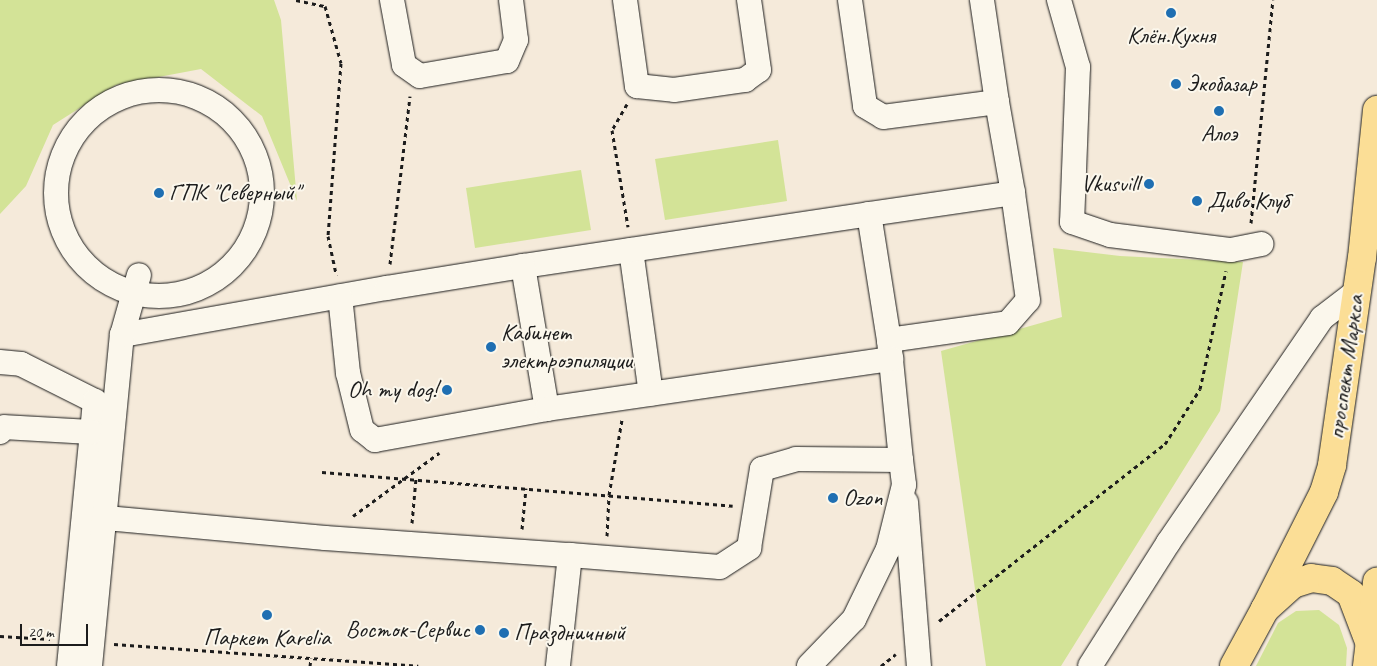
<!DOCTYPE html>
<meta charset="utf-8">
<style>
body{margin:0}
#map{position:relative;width:1377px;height:666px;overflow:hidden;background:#f5eada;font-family:Caveat,sans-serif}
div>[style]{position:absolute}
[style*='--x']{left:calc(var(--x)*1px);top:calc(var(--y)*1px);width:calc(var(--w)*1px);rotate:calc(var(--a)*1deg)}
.green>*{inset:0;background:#d3e397}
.path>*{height:3px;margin-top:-1.5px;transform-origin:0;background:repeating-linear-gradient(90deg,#1c1c1c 0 4px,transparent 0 8px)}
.roads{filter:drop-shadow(0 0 1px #1c1c1c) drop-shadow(0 0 1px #1c1c1c)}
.minor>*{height:24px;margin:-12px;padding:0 12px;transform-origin:12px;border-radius:12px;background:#fbf7ec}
.minor>.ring{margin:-12px;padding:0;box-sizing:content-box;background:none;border:24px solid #fbf7ec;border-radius:50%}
.major>*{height:28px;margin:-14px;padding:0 14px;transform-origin:14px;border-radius:14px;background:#fbde96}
.dots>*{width:14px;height:14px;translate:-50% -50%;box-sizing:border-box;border:2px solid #fbf7ec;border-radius:50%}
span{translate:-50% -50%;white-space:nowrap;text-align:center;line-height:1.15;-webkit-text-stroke:4px #fbf7ec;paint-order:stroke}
.poi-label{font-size:24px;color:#1c1c1c}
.left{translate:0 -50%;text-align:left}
.right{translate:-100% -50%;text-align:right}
.street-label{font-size:24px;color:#1c1c1c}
.scale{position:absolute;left:20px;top:624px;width:68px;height:22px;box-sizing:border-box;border:2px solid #1c1c1c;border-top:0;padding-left:6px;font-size:15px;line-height:18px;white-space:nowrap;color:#1c1c1c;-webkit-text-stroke:4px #fbf7ec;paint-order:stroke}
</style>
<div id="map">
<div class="green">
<i style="clip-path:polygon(0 0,274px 0,281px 20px,297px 201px,262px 116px,201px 69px,116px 85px,53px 125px,26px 186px,0 214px)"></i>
<i style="clip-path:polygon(778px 140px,787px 201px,665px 220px,655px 159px)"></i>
<i style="clip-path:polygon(581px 170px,591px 230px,475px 248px,466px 188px)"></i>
<i style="clip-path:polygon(1053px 248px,1120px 256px,1243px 262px,1220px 411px,1061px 666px,986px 666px,941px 351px,1062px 317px)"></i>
<i style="clip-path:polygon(1319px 610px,1339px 625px,1347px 648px,1346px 666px,1256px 666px,1278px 623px,1296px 611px)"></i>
</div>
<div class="path">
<i style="--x:296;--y:0;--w:30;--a:12"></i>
<i style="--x:325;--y:6;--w:59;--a:74.3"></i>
<i style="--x:341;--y:63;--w:173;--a:94.3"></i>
<i style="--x:328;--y:236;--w:40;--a:78"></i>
<i style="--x:627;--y:104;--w:30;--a:120"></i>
<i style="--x:612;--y:130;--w:98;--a:80.6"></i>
<i style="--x:1251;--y:223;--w:224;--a:-84.4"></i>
<i style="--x:390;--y:264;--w:169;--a:-83.2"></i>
<i style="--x:322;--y:472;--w:412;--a:4.7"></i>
<i style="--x:353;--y:516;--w:107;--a:-36.2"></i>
<i style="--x:412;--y:523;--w:45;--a:-84.9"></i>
<i style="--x:522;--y:529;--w:41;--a:-84.4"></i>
<i style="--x:607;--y:536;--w:41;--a:-87.2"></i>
<i style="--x:609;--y:495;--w:76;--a:-80.2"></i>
<i style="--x:939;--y:621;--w:287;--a:-38.1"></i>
<i style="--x:1165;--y:444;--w:65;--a:-57.5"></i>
<i style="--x:1200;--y:389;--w:121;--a:-77.6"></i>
<i style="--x:0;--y:636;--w:50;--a:3.4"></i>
<i style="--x:114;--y:644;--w:305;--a:4.1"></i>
<i style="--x:310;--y:666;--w:8;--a:-83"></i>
<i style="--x:881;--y:666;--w:19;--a:-39"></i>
</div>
<div class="roads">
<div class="minor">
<i style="--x:392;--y:0;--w:66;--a:79.5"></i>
<i style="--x:404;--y:65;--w:19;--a:35"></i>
<i style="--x:420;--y:76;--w:88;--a:-9.8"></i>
<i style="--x:507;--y:61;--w:23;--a:-67"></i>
<i style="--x:516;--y:40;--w:40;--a:-97.1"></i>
<i style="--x:625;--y:0;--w:87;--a:82.1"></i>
<i style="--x:637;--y:86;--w:37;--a:6"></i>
<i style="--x:674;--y:90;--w:72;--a:-8"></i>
<i style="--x:745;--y:80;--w:17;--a:-36"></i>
<i style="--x:759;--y:70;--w:71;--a:-98.1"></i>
<i style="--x:850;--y:0;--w:107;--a:81.9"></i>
<i style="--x:865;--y:106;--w:21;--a:31"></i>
<i style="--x:883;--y:117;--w:115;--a:-7.5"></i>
<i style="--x:997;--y:102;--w:103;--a:-98.4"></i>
<i style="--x:1059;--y:0;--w:70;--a:74.2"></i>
<i style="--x:1078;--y:67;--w:155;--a:92.2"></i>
<i style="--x:1072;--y:222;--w:40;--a:18.9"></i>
<i style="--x:1110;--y:235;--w:122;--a:7.1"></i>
<i style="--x:1231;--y:250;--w:31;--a:-11"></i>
<i class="ring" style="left:56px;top:90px;width:182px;height:182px"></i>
<i style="--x:997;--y:102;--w:92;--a:80"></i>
<i style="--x:631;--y:250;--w:145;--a:82.1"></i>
<i style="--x:523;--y:266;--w:350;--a:-8.5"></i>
<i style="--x:122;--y:335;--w:269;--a:-10.1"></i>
<i style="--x:387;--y:288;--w:138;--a:-9.2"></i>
<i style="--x:523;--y:266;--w:145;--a:80.5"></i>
<i style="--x:547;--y:409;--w:175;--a:169.8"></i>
<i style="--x:375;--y:440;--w:16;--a:-142"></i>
<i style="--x:362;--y:430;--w:59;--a:-103.8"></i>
<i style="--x:348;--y:373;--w:77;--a:-95.9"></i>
<i style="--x:889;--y:340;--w:120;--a:-8.1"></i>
<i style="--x:1008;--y:323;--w:30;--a:-49"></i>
<i style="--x:1028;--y:300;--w:108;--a:-98"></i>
<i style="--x:1013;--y:193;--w:146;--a:171.7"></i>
<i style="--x:869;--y:214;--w:128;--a:81"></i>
<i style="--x:889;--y:340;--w:121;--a:84.3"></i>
<i style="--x:0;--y:362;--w:21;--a:5"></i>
<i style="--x:21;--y:364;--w:83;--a:26.6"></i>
<i style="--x:95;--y:401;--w:266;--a:95.6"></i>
<i style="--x:547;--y:409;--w:348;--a:-8.3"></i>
<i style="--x:0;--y:432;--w:6;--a:-51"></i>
<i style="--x:4;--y:427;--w:88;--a:3.3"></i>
<i style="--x:906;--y:502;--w:165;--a:85.5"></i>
<i style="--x:106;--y:518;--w:220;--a:5.2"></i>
<i style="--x:325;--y:538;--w:246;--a:4"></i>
<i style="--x:570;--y:555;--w:112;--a:96.2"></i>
<i style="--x:570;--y:555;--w:150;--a:4.6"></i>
<i style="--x:720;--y:567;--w:35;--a:-33"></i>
<i style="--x:749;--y:548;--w:80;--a:-80.7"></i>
<i style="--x:762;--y:469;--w:35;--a:-16"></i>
<i style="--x:796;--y:459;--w:105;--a:0.5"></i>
<i style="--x:901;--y:460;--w:25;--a:83"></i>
<i style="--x:904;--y:485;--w:66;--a:104"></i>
<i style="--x:888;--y:549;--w:78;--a:115.9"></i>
<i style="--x:854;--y:619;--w:65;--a:133.8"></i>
<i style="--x:90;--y:666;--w:333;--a:-84.5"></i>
<i style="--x:122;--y:335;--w:62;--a:-74.2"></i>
<i style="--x:1090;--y:666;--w:146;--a:-57.6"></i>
<i style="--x:1168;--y:543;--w:273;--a:-55.6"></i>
<i style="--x:1322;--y:318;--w:44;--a:-37.6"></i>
</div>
<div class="major">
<i style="--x:1265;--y:609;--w:131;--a:-63.2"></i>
<i style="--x:1324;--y:492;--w:28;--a:-73"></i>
<i style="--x:1332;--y:465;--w:209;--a:-81.8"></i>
<i style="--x:1362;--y:258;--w:149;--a:-84.2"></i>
<i style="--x:1234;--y:666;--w:65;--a:-61.5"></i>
<i style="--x:1265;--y:609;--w:38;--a:-42"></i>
<i style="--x:1293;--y:584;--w:19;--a:-18"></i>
<i style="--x:1311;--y:578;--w:21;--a:8"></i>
<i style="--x:1332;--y:581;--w:23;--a:34"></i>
<i style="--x:1351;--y:594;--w:53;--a:69.2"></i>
<i style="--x:1367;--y:666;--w:85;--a:-83.2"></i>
</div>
</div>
<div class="dots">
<i style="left:1171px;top:13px;background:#1f6fb2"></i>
<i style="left:1176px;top:84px;background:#1f6fb2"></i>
<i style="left:1219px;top:111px;background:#1f6fb2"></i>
<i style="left:1149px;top:184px;background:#1f6fb2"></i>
<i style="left:159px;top:193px;background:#1f6fb2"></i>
<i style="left:1197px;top:201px;background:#1f6fb2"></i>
<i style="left:491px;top:347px;background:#1f6fb2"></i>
<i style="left:447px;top:390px;background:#1f6fb2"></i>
<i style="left:833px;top:498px;background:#1f6fb2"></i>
<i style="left:267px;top:615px;background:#1f6fb2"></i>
<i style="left:480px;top:630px;background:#1f6fb2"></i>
<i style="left:504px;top:633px;background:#1f6fb2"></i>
</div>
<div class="poi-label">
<span style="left:1171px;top:36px">Клён.Кухня</span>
<span class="left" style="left:1186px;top:84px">Экобазар</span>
<span style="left:1219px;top:134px">Алоэ</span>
<span class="right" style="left:1139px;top:184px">Vkusvill</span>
<span class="left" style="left:169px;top:193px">ГПК "Северный"</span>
<span class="left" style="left:1207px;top:201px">Диво Клуб</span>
<span class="left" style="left:501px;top:347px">Кабинет<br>электроэпиляции</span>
<span class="right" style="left:437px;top:390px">Oh my dog!</span>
<span class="left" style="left:843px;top:498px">Ozon</span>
<span class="right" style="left:470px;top:630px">Восток-Сервис</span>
<span class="left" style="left:514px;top:633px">Праздничный</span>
<span style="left:267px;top:638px">Паркет Karelia</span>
</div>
<div class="street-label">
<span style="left:1346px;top:367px;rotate:-82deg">проспект Маркса</span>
</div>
<div class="scale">20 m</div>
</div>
